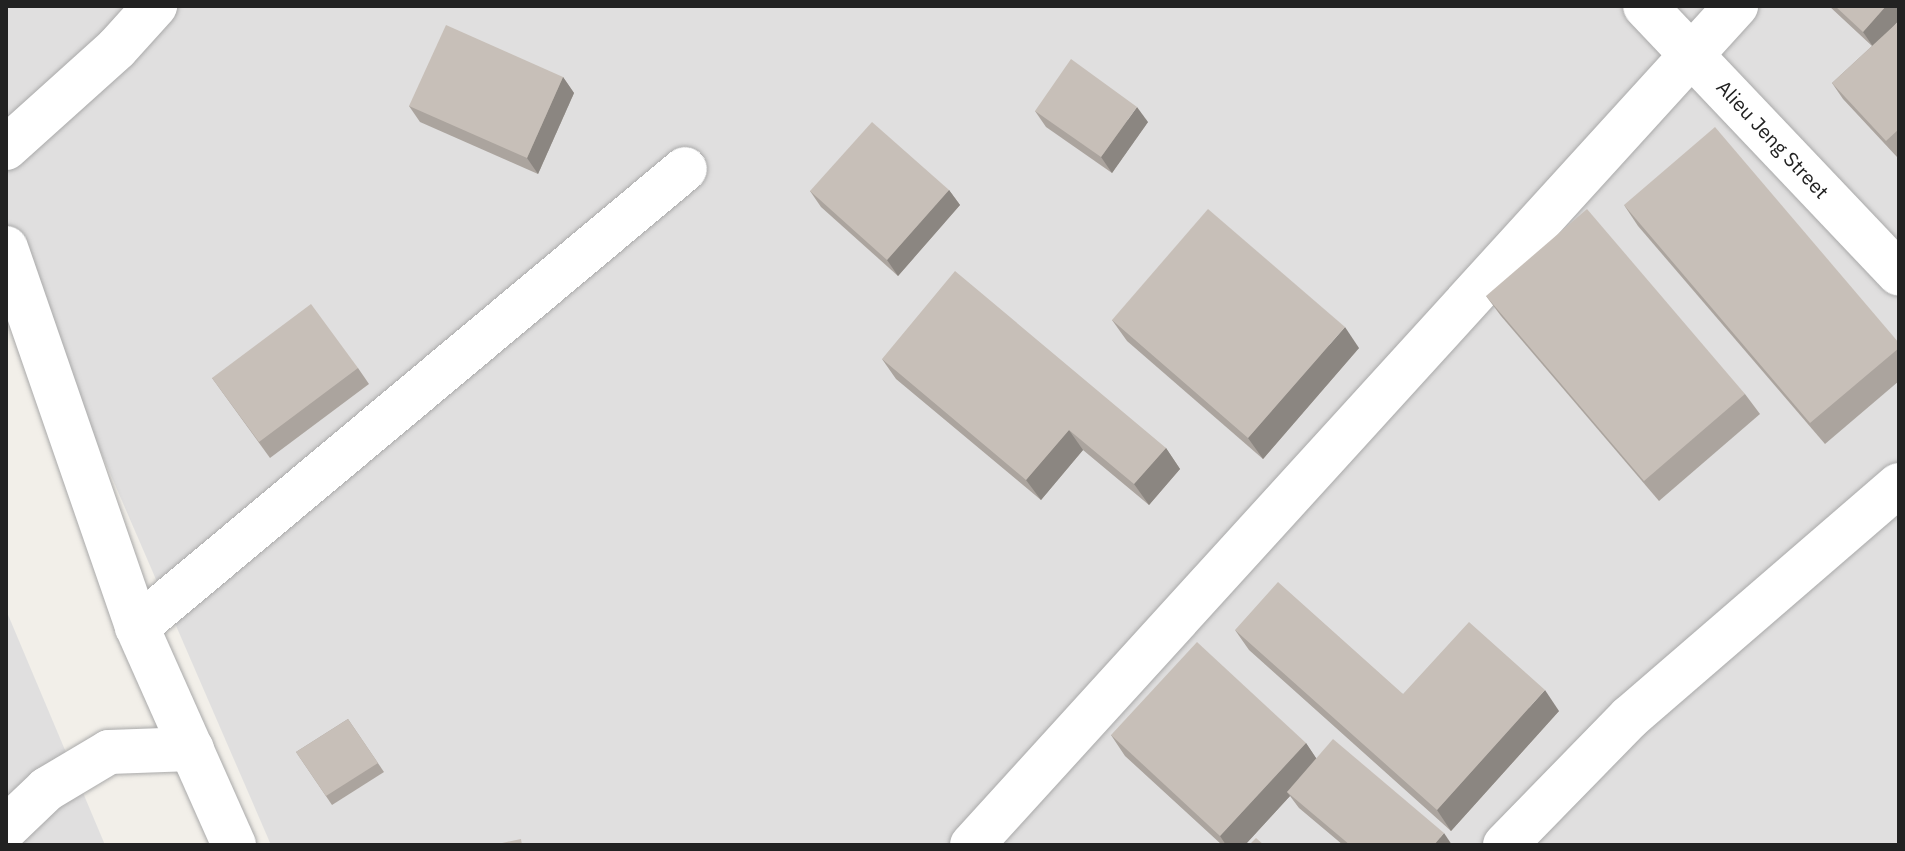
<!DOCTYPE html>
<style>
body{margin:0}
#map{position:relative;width:1905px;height:851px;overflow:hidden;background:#f2efe9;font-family:"IBM Plex Sans",sans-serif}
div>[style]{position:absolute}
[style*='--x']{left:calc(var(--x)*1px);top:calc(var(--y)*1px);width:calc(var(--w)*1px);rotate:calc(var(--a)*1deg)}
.residential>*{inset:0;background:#e0dfdf}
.roads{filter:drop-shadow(0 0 2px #a9a9a9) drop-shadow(0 0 2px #a9a9a9)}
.minor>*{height:44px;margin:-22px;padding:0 22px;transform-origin:22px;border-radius:22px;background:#fff}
.wall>*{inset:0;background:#aba49e}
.shaded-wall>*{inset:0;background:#8b8681}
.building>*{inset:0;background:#c7bfb8}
span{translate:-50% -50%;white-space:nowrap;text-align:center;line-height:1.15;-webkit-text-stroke:7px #fff;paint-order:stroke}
.street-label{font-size:20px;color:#222}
.frame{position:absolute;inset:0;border:8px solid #222;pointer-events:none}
</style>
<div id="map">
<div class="residential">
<i style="clip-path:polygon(6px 6px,1899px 6px,1899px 845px,271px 845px,6px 233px)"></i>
<i style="clip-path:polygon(6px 610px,105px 845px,6px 845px)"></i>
</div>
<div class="roads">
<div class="minor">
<i style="--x:1645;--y:6;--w:369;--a:46.5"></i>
<i style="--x:6;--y:148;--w:149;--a:-42"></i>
<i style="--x:117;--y:48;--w:57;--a:-47.9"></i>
<i style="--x:6;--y:248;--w:401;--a:70.9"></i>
<i style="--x:137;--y:627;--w:239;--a:66"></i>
<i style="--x:137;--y:627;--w:714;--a:-39.89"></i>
<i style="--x:6;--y:828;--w:57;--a:-43.6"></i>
<i style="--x:47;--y:789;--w:72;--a:-30.8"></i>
<i style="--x:109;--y:752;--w:83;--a:-2.1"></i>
<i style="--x:972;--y:845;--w:1135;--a:-47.68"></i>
<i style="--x:1505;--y:845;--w:179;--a:-45.7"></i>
<i style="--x:1630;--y:717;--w:355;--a:-40.8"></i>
</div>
</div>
<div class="wall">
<i style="clip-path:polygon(1829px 6px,1899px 6px,1899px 20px,1894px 26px,1899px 21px,1899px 155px,1897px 157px,1843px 99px,1832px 83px,1872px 46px)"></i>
<i style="clip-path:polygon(563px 77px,574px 93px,538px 174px,420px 122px,409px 106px)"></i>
<i style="clip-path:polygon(1035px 111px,1148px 122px,1112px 173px,1046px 127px)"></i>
<i style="clip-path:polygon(949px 190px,960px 205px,898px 276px,821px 207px,810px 191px)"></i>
<i style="clip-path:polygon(1624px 205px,1899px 343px,1899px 381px,1825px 444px,1638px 226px)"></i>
<i style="clip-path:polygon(1486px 296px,1745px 394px,1760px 414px,1659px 501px,1501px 316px)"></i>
<i style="clip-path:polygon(1112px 320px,1359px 348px,1263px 459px,1127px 341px)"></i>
<i style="clip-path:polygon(882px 359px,1166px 448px,1180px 469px,1149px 505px,1083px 450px,1041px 500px,896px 379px)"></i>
<i style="clip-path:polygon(358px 368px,369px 384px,270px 458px,212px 378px)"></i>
<i style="clip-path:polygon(1235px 630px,1403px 694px,1559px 711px,1451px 831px,1249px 650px)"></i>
<i style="clip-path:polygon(348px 719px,384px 772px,332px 805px,296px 752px)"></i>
<i style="clip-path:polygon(1111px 735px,1306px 743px,1316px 758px,1452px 845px,1343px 845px,1299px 808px,1290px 796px,1245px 845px,1222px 845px,1125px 756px)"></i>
</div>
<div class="shaded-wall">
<i style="clip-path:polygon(1886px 6px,1899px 6px,1899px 20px,1874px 48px,1863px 32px)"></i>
<i style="clip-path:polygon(563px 77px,574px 93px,538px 174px,527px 158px)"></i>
<i style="clip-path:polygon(1137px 107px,1148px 122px,1112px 173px,1101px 157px)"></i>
<i style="clip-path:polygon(949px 190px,960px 205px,898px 276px,887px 260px)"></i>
<i style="clip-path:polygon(1345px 327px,1359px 348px,1263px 459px,1248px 438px)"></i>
<i style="clip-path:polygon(1069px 430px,1083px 450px,1041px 500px,1026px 480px)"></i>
<i style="clip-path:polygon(1166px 448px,1180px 469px,1149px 505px,1134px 484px)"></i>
<i style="clip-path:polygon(1545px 690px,1559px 711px,1451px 831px,1437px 810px)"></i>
<i style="clip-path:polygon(1306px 743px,1320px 764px,1287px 792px,1290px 796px,1245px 845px,1226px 845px,1220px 836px)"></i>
<i style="clip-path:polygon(1444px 833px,1452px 845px,1434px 845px)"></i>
</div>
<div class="building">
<i style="clip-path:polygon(1835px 6px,1886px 6px,1863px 32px)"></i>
<i style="clip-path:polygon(1899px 21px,1899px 129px,1886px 141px,1832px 83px)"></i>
<i style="clip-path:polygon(446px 25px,563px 77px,527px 158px,409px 106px)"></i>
<i style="clip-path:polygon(1071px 59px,1137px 107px,1101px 157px,1035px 111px)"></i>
<i style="clip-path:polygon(872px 122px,949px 190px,887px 260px,810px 191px)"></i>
<i style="clip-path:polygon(1715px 127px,1899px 343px,1899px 348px,1810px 423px,1624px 205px)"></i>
<i style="clip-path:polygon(1208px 209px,1345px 327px,1248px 438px,1112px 320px)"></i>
<i style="clip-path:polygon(1587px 209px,1745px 394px,1644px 481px,1486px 296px)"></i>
<i style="clip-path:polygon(955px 271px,1166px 448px,1134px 484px,1069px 430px,1026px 480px,882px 359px)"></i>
<i style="clip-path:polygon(311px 304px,358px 368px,259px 442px,212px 378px)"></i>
<i style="clip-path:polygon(1278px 582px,1403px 694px,1469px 622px,1545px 690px,1437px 810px,1235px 630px)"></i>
<i style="clip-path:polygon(1197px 642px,1306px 743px,1220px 836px,1111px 735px)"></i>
<i style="clip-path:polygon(348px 719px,378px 763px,326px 796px,296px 752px)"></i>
<i style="clip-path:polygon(1333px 739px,1444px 833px,1434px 845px,1350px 845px,1287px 792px)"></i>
<i style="clip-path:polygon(1256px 838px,1264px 845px,1249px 845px)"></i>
<i style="clip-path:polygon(521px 839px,522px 845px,493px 845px)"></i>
</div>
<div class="street-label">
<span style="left:1773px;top:139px;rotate:47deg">Alieu Jeng Street</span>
</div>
<div class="frame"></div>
</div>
